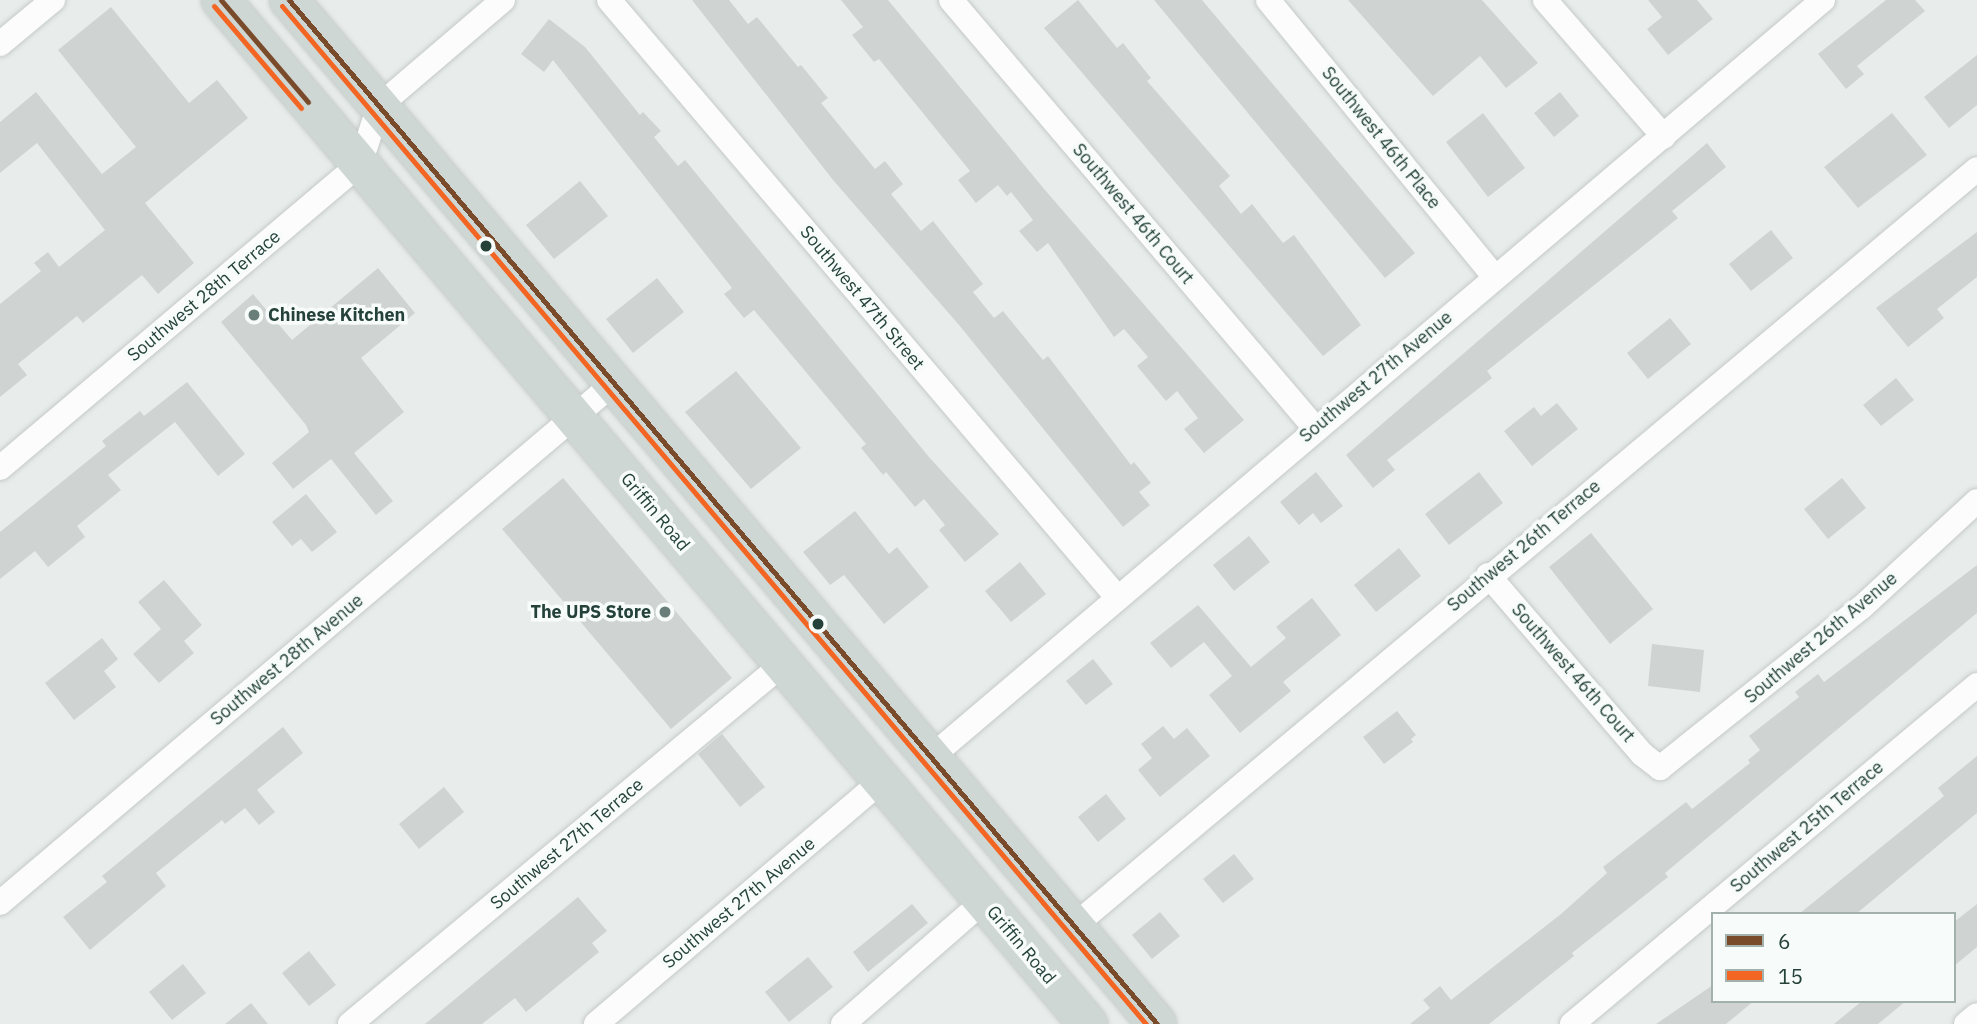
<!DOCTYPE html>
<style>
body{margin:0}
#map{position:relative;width:1977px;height:1024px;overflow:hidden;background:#e8edeb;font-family:"IBM Plex Sans",sans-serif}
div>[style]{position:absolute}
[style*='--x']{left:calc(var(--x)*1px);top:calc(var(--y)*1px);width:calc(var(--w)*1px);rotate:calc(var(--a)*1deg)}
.building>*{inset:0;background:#cfd4d2}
.roads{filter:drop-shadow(0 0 2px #c5cac8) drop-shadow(0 0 2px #c5cac8)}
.street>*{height:24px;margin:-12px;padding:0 12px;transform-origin:12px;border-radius:12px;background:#fcfcfc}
.primary>*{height:38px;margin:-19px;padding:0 19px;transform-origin:19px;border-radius:19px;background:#cfd7d5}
.bus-1>*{height:5px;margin:-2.5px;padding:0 2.5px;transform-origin:2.5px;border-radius:2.5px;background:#7a4b2a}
.bus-2>*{height:5px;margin:-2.5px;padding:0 2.5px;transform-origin:2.5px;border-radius:2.5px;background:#f26522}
.dots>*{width:19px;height:19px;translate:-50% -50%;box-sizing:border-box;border:4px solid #f7fbf9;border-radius:50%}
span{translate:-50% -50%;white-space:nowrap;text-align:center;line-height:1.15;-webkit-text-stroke:7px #f7fbf9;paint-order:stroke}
.street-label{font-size:18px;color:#24423a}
.poi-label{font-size:18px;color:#24423a;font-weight:700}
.left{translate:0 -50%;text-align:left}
.right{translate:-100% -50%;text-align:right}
.legend{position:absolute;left:1711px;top:912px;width:245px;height:91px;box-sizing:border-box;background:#f7fbf9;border:2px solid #a3b1ad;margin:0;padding:9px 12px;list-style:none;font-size:21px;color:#24423a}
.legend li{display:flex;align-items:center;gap:14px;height:35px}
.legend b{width:35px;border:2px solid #a3b1ad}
</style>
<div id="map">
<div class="building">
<i style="clip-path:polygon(692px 0,729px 0,748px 24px,757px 17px,798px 67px,801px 65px,828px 98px,821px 103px,875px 169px,885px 161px,903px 184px,891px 194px,921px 231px,933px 221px,983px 284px,973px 292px,994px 318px,1003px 311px,1043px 360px,1048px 356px,1131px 465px,1134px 462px,1151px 483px,1139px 492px,1150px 505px,1123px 527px,959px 325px,833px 180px)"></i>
<i style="clip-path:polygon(841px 0,888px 0,1045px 190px,1244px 420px,1204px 453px,1184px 429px,1198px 418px,1177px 391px,1166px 401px,1137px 366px,1148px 357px,1124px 329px,1114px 337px,1048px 243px,1037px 252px,1019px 231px,1033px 220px,1011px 192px,1007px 196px,998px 185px,976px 203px,958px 180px,970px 171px,879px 59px,874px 62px,852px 35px,863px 27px)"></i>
<i style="clip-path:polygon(1078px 0,1117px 48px,1123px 43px,1151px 78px,1147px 81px,1230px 176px,1219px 186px,1241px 214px,1252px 204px,1283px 243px,1294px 235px,1361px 325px,1323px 356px,1044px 28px)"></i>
<i style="clip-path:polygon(1154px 0,1202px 0,1415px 253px,1385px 278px)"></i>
<i style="clip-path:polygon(1348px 0,1482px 0,1538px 63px,1506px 88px,1480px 56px,1433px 96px)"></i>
<i style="clip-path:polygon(1648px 0,1697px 0,1713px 19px,1668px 55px,1647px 29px,1662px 17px)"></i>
<i style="clip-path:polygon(1886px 0,1915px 0,1925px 11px,1857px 66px,1864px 74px,1846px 89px,1818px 54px)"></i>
<i style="clip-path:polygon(111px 7px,189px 103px,217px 80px,248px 118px,145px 203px,194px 263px,158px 294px,142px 275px,83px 323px,77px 316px,18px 364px,27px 375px,0 397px,0 304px,41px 271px,34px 263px,48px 252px,59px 267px,105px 230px,37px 143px,0 173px,0 122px,36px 92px,102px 174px,136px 147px,58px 50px)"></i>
<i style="clip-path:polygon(549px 19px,585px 47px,640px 115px,643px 112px,661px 131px,654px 137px,678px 166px,685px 160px,929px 457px,999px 534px,965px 562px,939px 530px,945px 525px,924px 499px,915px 507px,886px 472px,883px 475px,861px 448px,866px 444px,754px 310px,744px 318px,724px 294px,732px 288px,553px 60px,544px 72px,521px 54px)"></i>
<i style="clip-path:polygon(1977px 55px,1977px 105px,1949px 128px,1924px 97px)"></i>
<i style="clip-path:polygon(1560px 92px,1579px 116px,1554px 137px,1534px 113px)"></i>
<i style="clip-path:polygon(1483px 113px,1525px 168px,1488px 197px,1446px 142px)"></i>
<i style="clip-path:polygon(1892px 113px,1927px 155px,1858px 208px,1824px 167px)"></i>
<i style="clip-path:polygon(1707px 143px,1726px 167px,1672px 211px,1678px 218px,1487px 371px,1492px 378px,1387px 460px,1395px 470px,1373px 488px,1346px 455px)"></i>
<i style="clip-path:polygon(580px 181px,608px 216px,554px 259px,526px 225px)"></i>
<i style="clip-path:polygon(1771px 230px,1793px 258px,1751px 291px,1729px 264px)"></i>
<i style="clip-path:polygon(1977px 232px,1977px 277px,1937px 309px,1944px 318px,1908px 347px,1876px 308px)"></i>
<i style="clip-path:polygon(378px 268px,415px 313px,361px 358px,404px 412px,354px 453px,393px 501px,376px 515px,331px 459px,293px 489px,272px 463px,309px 432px,306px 425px,221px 322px,253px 294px,292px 340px)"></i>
<i style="clip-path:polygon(657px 278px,684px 312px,633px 353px,606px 319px)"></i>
<i style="clip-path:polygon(1670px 318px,1691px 344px,1648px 379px,1627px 353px)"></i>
<i style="clip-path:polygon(736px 371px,801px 448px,751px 489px,685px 412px)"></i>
<i style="clip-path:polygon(1896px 378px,1914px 400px,1881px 426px,1863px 405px)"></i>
<i style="clip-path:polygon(187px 382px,245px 454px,218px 476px,175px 422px,108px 475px,121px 490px,77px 526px,85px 537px,48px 567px,35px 551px,0 579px,0 532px,106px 446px,102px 441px,140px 411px,144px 416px)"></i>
<i style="clip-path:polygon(1557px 403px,1578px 429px,1532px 466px,1504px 431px,1534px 407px,1541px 416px)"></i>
<i style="clip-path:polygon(1316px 472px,1343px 506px,1321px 523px,1313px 513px,1299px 525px,1280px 502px)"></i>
<i style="clip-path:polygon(1479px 472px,1503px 503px,1449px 545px,1425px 514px)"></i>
<i style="clip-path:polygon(563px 478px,732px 678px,671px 729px,502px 529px)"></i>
<i style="clip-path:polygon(1842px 478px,1866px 508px,1828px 539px,1804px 509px)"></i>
<i style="clip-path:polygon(306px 494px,337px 532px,312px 552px,301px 539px,292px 546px,272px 522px)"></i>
<i style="clip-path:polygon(855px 511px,889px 554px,897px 547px,929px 587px,884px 624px,844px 575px,830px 585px,803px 552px)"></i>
<i style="clip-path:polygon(1591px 533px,1653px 609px,1610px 644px,1549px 567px)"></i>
<i style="clip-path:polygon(1249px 536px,1270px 562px,1234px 591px,1213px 565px)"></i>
<i style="clip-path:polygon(1399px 548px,1421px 576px,1376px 612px,1354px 585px)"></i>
<i style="clip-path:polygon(1020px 562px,1046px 594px,1011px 622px,985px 591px)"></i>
<i style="clip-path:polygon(1977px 565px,1977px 613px,1665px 873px,1668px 877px,1572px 953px,1574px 956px,1489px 1024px,1410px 1024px,1430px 1008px,1423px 1000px,1440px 986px,1451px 1000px,1561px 914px,1607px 873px,1603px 867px,1686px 802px,1692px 809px,1750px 763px,1748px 760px,1760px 750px,1749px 736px,1799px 697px,1795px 692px,1818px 674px,1824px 682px)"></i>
<i style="clip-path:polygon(164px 580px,202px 625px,184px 641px,194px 653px,159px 683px,133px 654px,161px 629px,138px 602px)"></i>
<i style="clip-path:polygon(1312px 598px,1341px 635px,1283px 682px,1291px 691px,1240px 733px,1209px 695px,1232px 676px,1204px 642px,1171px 668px,1150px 643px,1198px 605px,1251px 667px,1286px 638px,1276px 627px)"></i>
<i style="clip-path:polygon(102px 638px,118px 659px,104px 671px,116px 687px,74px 720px,45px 683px)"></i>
<i style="clip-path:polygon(1652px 644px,1704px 650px,1700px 692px,1648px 686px)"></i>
<i style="clip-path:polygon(1093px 659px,1113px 684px,1086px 705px,1066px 681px)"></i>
<i style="clip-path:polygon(1397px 711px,1416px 735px,1411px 739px,1413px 742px,1384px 764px,1363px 737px)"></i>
<i style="clip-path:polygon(1163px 726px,1174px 739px,1187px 728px,1210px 756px,1160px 797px,1138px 770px,1152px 758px,1141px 744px)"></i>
<i style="clip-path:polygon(283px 727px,303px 753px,257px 790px,275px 812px,259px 825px,245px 808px,225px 824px,222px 820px,156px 873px,166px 886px,90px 950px,63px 917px,107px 882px,102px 876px)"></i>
<i style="clip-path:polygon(722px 734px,765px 787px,740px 807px,698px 754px)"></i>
<i style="clip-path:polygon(1977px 756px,1977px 813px,1856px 914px,1799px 914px,1944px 796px,1938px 788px)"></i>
<i style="clip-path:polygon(444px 787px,464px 812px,419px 849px,399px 824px)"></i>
<i style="clip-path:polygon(1106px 794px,1126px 819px,1098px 842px,1078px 817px)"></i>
<i style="clip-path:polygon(1234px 854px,1254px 879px,1223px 903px,1203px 879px)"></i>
<i style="clip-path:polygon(578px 897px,607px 931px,592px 943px,599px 952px,526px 1012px,515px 998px,482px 1024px,425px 1024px)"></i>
<i style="clip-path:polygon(912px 904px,928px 923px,868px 972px,853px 952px)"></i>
<i style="clip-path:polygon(1977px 904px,1977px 947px,1954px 966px,1954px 922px)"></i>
<i style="clip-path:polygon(1160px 912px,1180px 936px,1152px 959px,1132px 935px)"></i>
<i style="clip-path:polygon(309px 951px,336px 985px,309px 1006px,282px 973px)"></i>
<i style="clip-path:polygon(808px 957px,833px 987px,789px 1022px,765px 992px)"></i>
<i style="clip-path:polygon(183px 964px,206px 993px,172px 1020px,149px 992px)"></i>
<i style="clip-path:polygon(1713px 985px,1713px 1001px,1754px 1001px,1726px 1024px,1656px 1024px)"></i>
<i style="clip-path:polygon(1862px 1001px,1906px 1001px,1878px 1024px,1834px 1024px)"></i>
<i style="clip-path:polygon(251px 1003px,268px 1024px,225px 1024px)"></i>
</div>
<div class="roads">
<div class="street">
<i style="--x:609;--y:0;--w:782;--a:49.61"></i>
<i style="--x:951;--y:0;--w:562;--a:49.62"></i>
<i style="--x:1268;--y:0;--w:358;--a:50.7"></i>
<i style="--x:1545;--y:0;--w:181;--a:49"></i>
<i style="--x:0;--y:44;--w:69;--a:-39.7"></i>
<i style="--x:0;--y:468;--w:471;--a:-40.2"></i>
<i style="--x:360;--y:164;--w:61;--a:-71.9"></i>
<i style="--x:379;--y:106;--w:163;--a:-40.5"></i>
<i style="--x:1488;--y:575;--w:236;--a:49.3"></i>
<i style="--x:1642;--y:754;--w:23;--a:38"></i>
<i style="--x:1660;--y:768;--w:258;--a:-38.6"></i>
<i style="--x:1862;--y:607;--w:156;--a:-42.7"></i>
<i style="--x:931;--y:757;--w:1170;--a:-40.32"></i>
<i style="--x:0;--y:903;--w:805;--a:-40.26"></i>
<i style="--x:1074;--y:926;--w:1178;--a:-39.97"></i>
<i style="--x:350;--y:1024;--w:563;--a:-39.74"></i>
<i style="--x:596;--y:1024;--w:375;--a:-40.4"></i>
<i style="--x:843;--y:1024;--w:187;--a:-41.1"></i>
<i style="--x:1572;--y:1024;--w:528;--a:-39.93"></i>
<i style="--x:1966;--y:1024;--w:14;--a:-39"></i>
</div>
<div class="primary">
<i style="--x:221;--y:0;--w:1342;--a:49.75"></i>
<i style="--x:289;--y:0;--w:1342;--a:49.71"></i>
</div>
</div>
<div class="bus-1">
<i style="--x:221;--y:0;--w:134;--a:49.5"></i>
<i style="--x:289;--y:0;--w:1342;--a:49.71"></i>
</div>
<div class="bus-2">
<i style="--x:214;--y:6;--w:134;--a:49.5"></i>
<i style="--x:282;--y:6;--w:1335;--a:49.68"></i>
</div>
<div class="dots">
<i style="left:486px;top:246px;background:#24423a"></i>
<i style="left:254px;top:315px;background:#697e78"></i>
<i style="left:665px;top:612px;background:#697e78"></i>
<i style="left:818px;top:624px;background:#24423a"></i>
</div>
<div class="street-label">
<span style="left:1381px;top:138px;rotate:51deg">Southwest 46th Place</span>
<span style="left:1133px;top:214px;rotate:50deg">Southwest 46th Court</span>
<span style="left:204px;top:296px;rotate:-40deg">Southwest 28th Terrace</span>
<span style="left:862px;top:298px;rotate:50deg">Southwest 47th Street</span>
<span style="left:1376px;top:377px;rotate:-40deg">Southwest 27th Avenue</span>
<span style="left:655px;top:512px;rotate:50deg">Griffin Road</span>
<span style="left:1524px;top:546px;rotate:-40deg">Southwest 26th Terrace</span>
<span style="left:1821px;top:638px;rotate:-40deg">Southwest 26th Avenue</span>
<span style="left:287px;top:660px;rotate:-40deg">Southwest 28th Avenue</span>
<span style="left:1573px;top:673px;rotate:49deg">Southwest 46th Court</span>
<span style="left:1807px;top:827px;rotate:-40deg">Southwest 25th Terrace</span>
<span style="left:567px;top:844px;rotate:-40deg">Southwest 27th Terrace</span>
<span style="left:739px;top:903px;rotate:-40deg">Southwest 27th Avenue</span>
<span style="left:1021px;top:945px;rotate:50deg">Griffin Road</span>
</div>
<div class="poi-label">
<span class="left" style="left:268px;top:315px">Chinese Kitchen</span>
<span class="right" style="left:651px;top:612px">The UPS Store</span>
</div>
<ul class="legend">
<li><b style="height:9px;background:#7a4b2a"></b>6</li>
<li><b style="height:9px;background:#f26522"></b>15</li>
</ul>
</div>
